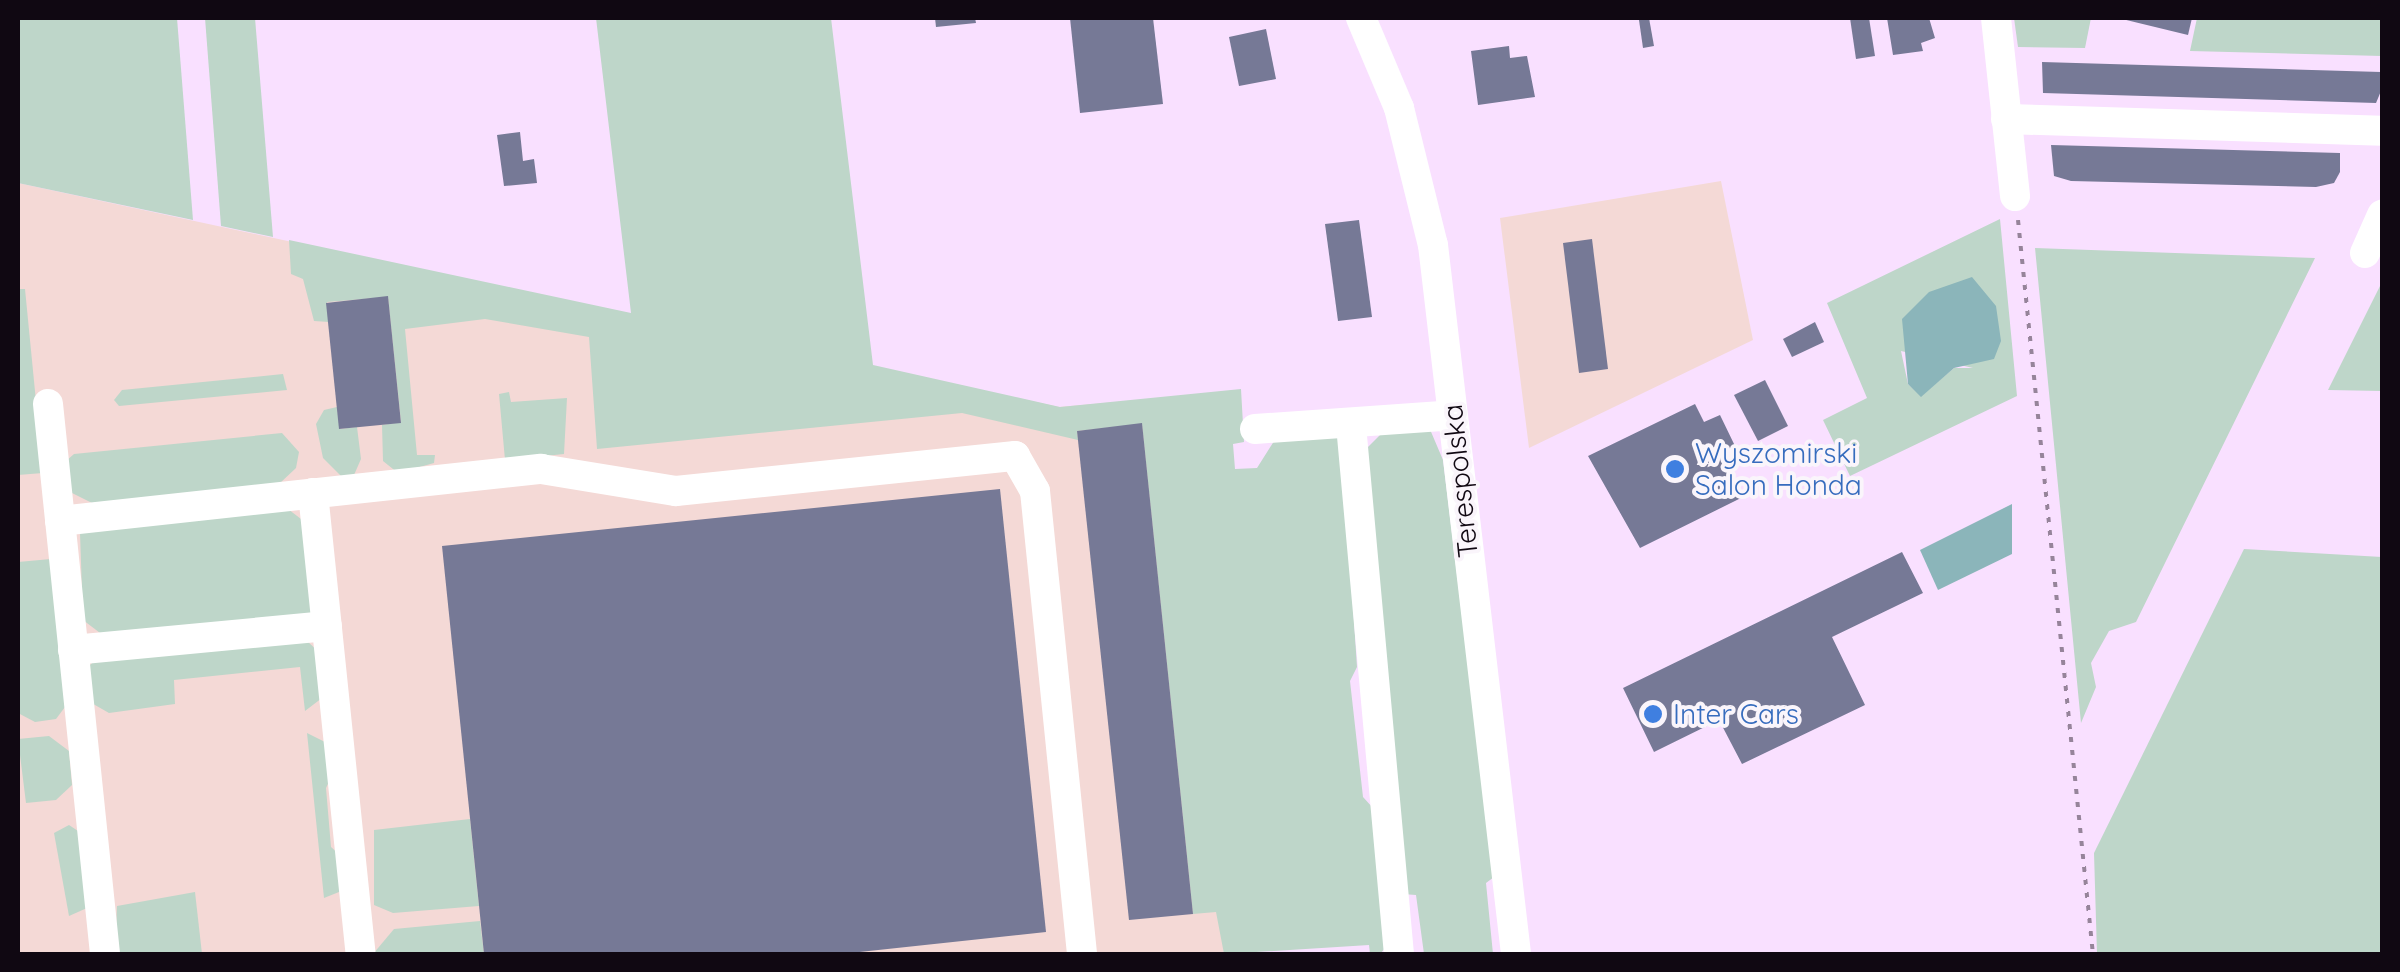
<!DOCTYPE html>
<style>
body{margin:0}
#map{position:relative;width:2400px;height:972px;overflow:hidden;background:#f9e0ff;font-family:Quicksand,sans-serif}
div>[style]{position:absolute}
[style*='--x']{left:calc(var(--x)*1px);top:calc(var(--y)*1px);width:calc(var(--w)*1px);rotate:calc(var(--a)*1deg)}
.industrial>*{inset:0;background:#f4d9d6}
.green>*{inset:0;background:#bed6c9}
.water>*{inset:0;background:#8bb5ba}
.building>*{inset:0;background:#767996}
.path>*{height:4px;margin-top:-2px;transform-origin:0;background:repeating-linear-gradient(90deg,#96849a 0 5px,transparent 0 13px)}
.minor>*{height:30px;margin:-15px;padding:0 15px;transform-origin:15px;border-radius:15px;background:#fff}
.dots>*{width:28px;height:28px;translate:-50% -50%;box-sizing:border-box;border:5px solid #faf5fb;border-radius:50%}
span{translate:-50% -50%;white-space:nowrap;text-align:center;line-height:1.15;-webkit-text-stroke:8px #faf5fb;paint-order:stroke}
.shop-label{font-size:28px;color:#366cbe}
.left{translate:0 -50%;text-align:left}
.street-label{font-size:28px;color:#100812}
.frame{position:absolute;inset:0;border:20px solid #100812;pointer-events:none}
</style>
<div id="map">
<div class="industrial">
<i style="clip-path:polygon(1721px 181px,1753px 340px,1529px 448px,1500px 218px)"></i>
<i style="clip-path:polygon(18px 183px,1059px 407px,1175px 397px,1224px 954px,18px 954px)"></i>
</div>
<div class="green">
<i style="clip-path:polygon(18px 18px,177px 18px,193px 220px,18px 183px)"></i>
<i style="clip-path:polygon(205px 18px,255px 18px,273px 237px,221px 226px)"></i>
<i style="clip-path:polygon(596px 18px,831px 18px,873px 365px,1060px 407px,1241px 389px,1244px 442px,1233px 444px,1235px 469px,1257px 468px,1276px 438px,1342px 436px,1357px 667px,1350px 681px,1363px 797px,1373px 808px,1386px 947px,1380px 954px,1370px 954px,1369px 945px,1224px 954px,1216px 912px,1193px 914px,1142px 424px,1077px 431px,1078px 440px,962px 413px,597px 449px,589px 337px,485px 319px,405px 329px,417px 455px,435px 455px,434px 463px,398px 473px,383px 461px,382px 425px,401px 422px,388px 297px,327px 302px,329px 322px,314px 321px,303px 279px,291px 274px,289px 240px,631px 313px)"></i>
<i style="clip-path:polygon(2014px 18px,2091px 18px,2085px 48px,2018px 47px)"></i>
<i style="clip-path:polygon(2197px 18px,2382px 18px,2382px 56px,2190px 51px)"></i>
<i style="clip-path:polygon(evenodd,2000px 219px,2017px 396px,1850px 476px,1823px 420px,1867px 398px,1827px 303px,2000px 219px,1901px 351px,1973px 368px,1954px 368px,1921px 396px,1908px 384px,1901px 351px)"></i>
<i style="clip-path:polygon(2035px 248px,2315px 258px,2136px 622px,2109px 631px,2091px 663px,2096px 687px,2081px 723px)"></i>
<i style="clip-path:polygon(2382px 282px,2382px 391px,2328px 390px)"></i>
<i style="clip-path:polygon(18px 289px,25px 289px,43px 473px,18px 475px)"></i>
<i style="clip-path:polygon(283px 374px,287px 390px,119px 406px,114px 400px,122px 390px)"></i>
<i style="clip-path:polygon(509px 392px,511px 402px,567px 398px,564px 454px,505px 460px,499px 394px)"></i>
<i style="clip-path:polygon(337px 407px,340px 429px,357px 427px,361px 459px,354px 475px,342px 477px,323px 458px,316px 424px,324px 410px)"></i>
<i style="clip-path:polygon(1429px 427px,1443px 460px,1494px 877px,1486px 883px,1493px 954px,1424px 954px,1416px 895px,1402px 894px,1363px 452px,1381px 434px)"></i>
<i style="clip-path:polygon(282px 433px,299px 452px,296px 468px,279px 484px,92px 503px,72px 493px,66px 461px,74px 454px)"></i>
<i style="clip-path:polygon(288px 509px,301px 519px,316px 614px,104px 636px,83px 620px,80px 533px)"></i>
<i style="clip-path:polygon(2244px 549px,2382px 557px,2382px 954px,2097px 954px,2094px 853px)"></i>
<i style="clip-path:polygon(51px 559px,65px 707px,56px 719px,35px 722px,18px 713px,18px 562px)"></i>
<i style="clip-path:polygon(308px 642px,318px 651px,322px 698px,305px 711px,300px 667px,174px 680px,175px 704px,109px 713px,88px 701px,87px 668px,95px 660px)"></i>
<i style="clip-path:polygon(307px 733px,327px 743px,333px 773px,326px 788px,331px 847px,340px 855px,344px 890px,324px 898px)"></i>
<i style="clip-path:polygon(49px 736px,69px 751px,72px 785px,56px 800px,26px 803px,18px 739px)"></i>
<i style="clip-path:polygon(470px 819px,479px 906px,393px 913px,374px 905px,374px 830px)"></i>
<i style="clip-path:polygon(69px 825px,78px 831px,87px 908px,69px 916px,54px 833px)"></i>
<i style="clip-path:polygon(195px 892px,202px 954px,115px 954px,117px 906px)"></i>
<i style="clip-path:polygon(480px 921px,484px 954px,373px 954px,394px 929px)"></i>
</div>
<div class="water">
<i style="clip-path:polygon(1972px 277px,1996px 306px,2001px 341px,1994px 359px,1954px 368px,1921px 397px,1908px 384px,1902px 319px,1929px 292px)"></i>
<i style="clip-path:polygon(2012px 504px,2012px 554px,1938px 590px,1920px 550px)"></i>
</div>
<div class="building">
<i style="clip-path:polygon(935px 18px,975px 18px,976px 23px,936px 27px)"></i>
<i style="clip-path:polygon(1070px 18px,1153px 18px,1163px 104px,1080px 113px)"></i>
<i style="clip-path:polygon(1649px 18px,1654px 46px,1643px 48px,1639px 20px)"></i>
<i style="clip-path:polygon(1850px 18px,1869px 18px,1875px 56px,1856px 59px)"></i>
<i style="clip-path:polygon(1887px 18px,1929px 18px,1935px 38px,1921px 43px,1923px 51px,1893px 55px)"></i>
<i style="clip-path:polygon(2118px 18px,2192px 18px,2188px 35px)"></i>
<i style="clip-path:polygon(1266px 29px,1276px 79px,1239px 86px,1229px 37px)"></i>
<i style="clip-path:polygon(1509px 46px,1510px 58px,1527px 56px,1535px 97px,1478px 105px,1471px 51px)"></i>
<i style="clip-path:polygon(2042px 62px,2381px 72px,2381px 91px,2376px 103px,2043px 93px)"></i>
<i style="clip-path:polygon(520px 132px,523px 161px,534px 159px,537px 183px,504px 186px,497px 135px)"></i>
<i style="clip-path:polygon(2051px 145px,2340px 153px,2340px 172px,2334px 183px,2316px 187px,2071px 181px,2054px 176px)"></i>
<i style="clip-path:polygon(1359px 220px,1372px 317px,1338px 321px,1325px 224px)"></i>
<i style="clip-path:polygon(1592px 239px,1608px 369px,1579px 373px,1563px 243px)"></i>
<i style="clip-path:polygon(388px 296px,401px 423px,339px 429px,326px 303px)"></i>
<i style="clip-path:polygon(1815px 322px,1824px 342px,1792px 357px,1783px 339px)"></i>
<i style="clip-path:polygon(1765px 380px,1788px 426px,1758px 441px,1734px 395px)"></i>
<i style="clip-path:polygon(1695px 404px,1704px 422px,1720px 415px,1735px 446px,1719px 453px,1741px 498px,1640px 548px,1588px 456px)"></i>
<i style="clip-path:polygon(1142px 423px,1193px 914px,1129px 920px,1077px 431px)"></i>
<i style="clip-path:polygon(1000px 489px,1046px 932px,841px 954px,484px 954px,442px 546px)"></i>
<i style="clip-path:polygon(1902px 552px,1923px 593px,1832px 637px,1865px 705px,1742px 764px,1719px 720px,1654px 752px,1623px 688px)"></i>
</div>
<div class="path">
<i style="--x:2018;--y:220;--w:738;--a:84.17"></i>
</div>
<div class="minor">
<i style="--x:1361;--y:18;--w:98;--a:67.1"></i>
<i style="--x:1399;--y:108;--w:141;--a:76.1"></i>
<i style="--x:1433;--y:245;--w:714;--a:83.32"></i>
<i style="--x:1996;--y:18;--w:179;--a:83.9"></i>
<i style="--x:2006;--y:119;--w:376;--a:1.8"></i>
<i style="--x:2365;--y:253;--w:42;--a:-65.9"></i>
<i style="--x:48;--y:404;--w:553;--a:84.08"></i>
<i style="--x:1351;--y:425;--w:531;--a:84.82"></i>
<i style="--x:1255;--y:429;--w:198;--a:-4"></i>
<i style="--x:313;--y:493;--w:463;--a:84.1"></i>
<i style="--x:60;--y:521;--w:484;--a:-6.2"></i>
<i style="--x:541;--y:469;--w:137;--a:9.3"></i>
<i style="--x:676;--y:491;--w:341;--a:-5.9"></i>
<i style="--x:1015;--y:456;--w:40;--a:60.3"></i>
<i style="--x:1035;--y:491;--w:465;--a:84.2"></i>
<i style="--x:73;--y:650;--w:255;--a:-5.4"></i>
</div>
<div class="dots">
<i style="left:1675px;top:469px;background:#3f7fe0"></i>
<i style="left:1653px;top:714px;background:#3f7fe0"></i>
</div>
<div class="shop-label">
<span class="left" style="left:1695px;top:469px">Wyszomirski<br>Salon Honda</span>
<span class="left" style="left:1673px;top:714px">Inter Cars</span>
</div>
<div class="street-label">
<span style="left:1460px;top:481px;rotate:-96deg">Terespolska</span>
</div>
<div class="frame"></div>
</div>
